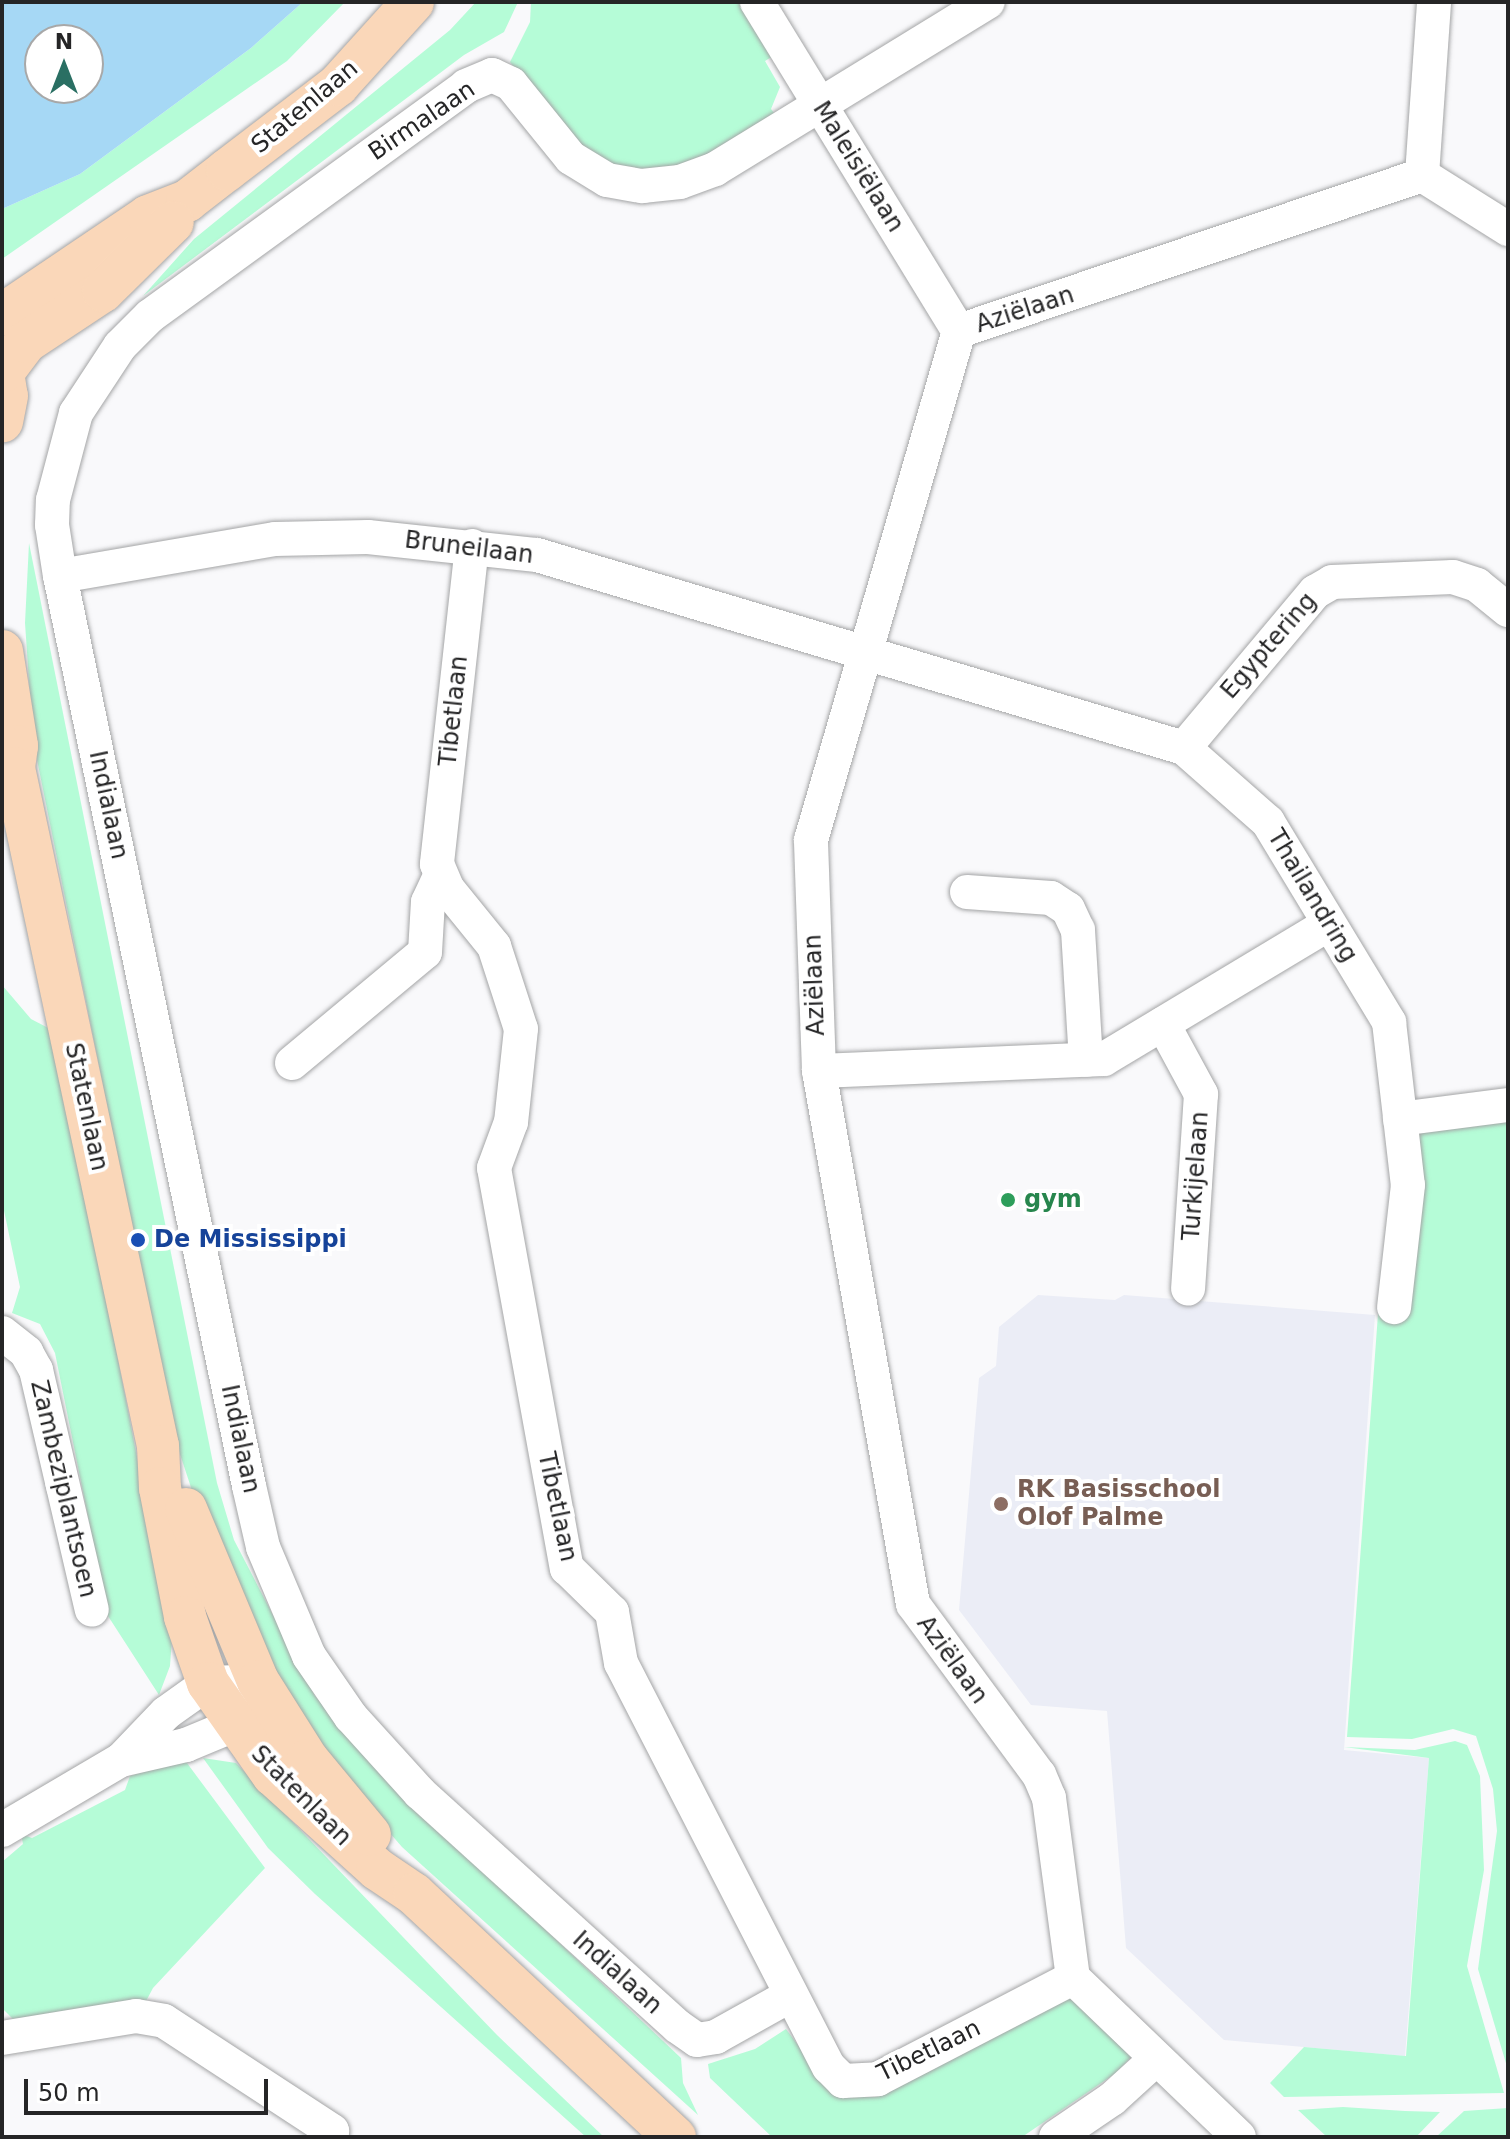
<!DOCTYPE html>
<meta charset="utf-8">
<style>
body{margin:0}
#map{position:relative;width:1510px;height:2139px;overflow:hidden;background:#f9f9fb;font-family:"DejaVu Sans",sans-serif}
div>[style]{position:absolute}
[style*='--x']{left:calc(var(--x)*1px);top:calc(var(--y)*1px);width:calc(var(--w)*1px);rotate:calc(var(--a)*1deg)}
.built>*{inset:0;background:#ebedf6}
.green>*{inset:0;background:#b5fcd7}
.water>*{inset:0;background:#a6d8f5}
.roads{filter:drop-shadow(0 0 2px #a4a5a6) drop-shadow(0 0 2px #a4a5a6)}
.minor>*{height:34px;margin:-17px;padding:0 17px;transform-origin:17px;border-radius:17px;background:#fff}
.major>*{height:42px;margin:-21px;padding:0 21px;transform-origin:21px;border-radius:21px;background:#fad7b9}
.dots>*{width:22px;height:22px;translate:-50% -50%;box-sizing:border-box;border:4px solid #fff;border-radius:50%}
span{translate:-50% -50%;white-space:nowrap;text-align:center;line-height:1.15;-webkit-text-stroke:8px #fff;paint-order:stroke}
.street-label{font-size:24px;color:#252526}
.leisure-label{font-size:24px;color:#27864d;font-weight:700}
.left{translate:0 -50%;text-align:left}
.transit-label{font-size:24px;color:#164399;font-weight:700}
.education-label{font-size:24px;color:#785e54;font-weight:700}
.frame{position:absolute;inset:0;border:4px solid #252526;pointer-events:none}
.north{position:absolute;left:24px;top:24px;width:80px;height:80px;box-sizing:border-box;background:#fff;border:2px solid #a8a8a8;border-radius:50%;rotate:0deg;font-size:22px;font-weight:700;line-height:32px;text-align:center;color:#252526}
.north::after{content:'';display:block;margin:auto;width:28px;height:36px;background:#2a6f63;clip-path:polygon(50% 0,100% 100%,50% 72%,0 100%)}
.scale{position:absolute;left:24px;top:2079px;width:244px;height:36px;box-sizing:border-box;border:4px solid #252526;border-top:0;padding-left:10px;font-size:24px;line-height:28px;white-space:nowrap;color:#252526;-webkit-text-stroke:6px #fff;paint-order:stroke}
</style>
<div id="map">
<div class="built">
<i style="clip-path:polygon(1038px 1295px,1115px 1300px,1124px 1295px,1375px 1315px,1344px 1750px,1429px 1758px,1405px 2056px,1224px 2040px,1126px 1948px,1107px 1711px,1031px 1705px,959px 1610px,979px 1378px,996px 1366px,999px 1327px)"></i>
</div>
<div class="green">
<i style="clip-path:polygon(303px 2px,345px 2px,287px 61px,2px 259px,2px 209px,80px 174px,251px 48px)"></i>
<i style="clip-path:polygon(476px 2px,518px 2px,504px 32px,464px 55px,143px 296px,194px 239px,450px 30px)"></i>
<i style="clip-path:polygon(531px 2px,740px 2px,773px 56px,765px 61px,780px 87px,771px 109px,777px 117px,674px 172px,613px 168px,559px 129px,510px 62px,530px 22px)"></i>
<i style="clip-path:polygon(29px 543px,217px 1483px,234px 1540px,315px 1696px,401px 1793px,681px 2058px,683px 2083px,698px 2115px,402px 1847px,325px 1758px,216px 1563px,174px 1436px,33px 740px,25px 623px)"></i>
<i style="clip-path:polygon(2px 985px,31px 1019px,54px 1031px,172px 1637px,170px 1666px,159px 1695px,108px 1616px,55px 1353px,40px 1324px,12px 1313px,20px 1287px,2px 1201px)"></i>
<i style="clip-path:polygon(1508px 1114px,1508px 2070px,1478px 1969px,1497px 1831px,1493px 1789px,1476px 1736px,1453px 1729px,1412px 1739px,1347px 1737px,1378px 1314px,1403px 1317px,1418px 1132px)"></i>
<i style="clip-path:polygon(1455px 1741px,1467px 1745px,1480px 1776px,1484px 1870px,1467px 1966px,1504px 2093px,1284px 2097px,1270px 2083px,1304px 2047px,1406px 2056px,1429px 1758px,1344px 1747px,1415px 1750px)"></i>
<i style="clip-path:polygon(203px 1758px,236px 1763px,497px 2035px,604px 2137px,586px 2137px,315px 1894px,268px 1848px)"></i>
<i style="clip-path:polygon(184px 1759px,265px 1868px,153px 1988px,144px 2005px,13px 2019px,2px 2008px,2px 1862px,23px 1844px,21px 1834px,32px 1838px,125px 1790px,130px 1776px)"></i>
<i style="clip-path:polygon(1071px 1994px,1132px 2056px,1116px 2073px,1022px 2137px,772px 2137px,710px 2078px,708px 2064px,755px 2049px,786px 2029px,828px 2085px,847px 2097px,875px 2097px)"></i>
<i style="clip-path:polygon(1343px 2107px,1405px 2111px,1440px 2112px,1416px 2137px,1327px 2137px,1298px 2110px)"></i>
<i style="clip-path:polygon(1508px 2108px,1508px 2137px,1436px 2137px,1464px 2111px)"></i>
</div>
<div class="water">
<i style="clip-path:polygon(evenodd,2px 2px,303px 2px,251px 48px,80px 174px,2px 209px,2px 2px,40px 40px,88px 40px,88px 88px,40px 88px,40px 40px)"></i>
</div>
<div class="roads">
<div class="minor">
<i style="--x:757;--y:2;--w:386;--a:58.5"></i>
<i style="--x:1422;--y:175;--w:173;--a:-86"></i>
<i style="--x:1422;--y:175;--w:102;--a:32.1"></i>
<i style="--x:472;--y:546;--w:320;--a:96.3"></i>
<i style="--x:437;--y:864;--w:26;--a:67"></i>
<i style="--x:447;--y:888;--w:75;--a:51"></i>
<i style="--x:494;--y:946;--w:87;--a:72"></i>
<i style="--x:521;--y:1029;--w:94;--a:96.1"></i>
<i style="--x:511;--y:1122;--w:49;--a:110.3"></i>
<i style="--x:494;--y:1168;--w:407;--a:79.7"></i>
<i style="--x:567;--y:1568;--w:63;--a:44.4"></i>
<i style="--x:612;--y:1612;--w:52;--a:80"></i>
<i style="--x:621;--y:1663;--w:454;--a:62.8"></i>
<i style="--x:829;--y:2067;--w:20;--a:45"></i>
<i style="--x:843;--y:2081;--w:35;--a:-3"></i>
<i style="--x:878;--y:2079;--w:220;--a:-27.4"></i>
<i style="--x:60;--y:576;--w:218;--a:-9.8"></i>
<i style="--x:275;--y:539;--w:93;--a:-1.2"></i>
<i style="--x:368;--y:537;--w:170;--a:6.1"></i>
<i style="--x:537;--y:555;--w:675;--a:16.61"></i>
<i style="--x:1184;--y:748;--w:112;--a:41.4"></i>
<i style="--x:1268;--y:822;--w:234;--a:58.8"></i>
<i style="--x:1389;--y:1022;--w:164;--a:83.4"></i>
<i style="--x:1408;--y:1185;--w:123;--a:96.5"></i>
<i style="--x:1184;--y:748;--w:204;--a:-50"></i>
<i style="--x:1315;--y:592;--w:20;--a:-30"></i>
<i style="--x:1332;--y:582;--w:121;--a:-2.4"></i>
<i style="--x:1453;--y:577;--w:25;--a:18"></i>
<i style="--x:1477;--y:585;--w:40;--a:39"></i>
<i style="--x:967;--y:892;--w:84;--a:4.1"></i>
<i style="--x:1051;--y:898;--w:20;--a:33"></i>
<i style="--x:1068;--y:909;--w:23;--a:65"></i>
<i style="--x:1078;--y:930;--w:130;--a:86.5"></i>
<i style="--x:1163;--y:1024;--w:80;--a:61.5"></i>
<i style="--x:1201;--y:1094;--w:195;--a:93.8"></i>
<i style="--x:292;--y:1063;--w:173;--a:-39.8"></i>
<i style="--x:425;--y:952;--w:50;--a:-86.6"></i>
<i style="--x:428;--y:902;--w:29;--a:-65"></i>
<i style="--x:819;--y:1071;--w:285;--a:-2.4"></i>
<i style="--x:1104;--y:1059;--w:262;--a:-31"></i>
<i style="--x:1400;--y:1119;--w:109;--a:-7.4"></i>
<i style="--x:2;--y:1333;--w:31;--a:38"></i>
<i style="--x:26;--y:1352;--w:21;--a:61"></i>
<i style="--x:36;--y:1370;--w:246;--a:76.9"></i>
<i style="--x:121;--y:1760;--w:65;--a:-46.2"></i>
<i style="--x:166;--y:1713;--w:52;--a:-35.5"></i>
<i style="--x:208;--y:1683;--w:23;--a:-2"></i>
<i style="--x:2;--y:1830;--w:138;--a:-30.5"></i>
<i style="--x:121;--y:1760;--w:67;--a:-13"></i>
<i style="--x:186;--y:1745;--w:52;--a:-22.6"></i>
<i style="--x:234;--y:1725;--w:25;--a:-61"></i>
<i style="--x:791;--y:1995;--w:86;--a:150.8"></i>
<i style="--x:716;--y:2037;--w:19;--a:171"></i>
<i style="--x:697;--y:2040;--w:24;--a:-145"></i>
<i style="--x:677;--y:2026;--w:347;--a:-137.8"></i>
<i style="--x:420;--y:1793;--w:103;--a:-132.2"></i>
<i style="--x:351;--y:1717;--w:74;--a:-124.5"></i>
<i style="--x:309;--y:1656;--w:118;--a:-112.9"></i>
<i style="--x:263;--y:1547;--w:63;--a:-102.9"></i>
<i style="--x:249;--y:1486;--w:929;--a:-101.73"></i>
<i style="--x:60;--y:576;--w:52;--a:-98.9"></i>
<i style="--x:52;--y:525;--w:25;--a:-88"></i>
<i style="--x:53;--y:500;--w:90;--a:-75.2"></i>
<i style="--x:76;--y:413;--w:80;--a:-56.7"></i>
<i style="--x:120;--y:346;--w:42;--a:-45"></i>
<i style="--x:150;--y:316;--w:391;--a:-36"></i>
<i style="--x:466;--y:86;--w:28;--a:-23"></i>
<i style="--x:492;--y:75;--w:21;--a:25"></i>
<i style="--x:511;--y:84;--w:95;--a:51"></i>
<i style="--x:571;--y:158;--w:42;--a:31.4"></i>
<i style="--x:607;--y:180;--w:36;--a:10"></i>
<i style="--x:642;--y:186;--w:38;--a:-6"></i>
<i style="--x:680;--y:182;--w:37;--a:-20"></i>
<i style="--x:715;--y:169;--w:320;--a:-31.5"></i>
<i style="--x:2;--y:2038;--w:136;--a:-9.3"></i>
<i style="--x:136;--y:2016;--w:28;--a:10"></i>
<i style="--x:164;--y:2021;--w:201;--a:33.2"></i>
<i style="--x:332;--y:2131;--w:7;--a:124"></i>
<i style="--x:1056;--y:2137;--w:68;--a:-34.2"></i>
<i style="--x:1112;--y:2099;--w:59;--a:-42.3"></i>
<i style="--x:1239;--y:2137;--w:230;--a:-136.2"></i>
<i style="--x:1073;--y:1978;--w:182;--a:-97.6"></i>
<i style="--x:1049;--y:1798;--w:25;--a:-113"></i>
<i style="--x:1039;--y:1775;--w:212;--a:-126.4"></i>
<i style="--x:913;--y:1604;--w:541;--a:-100"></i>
<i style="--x:819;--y:1071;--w:231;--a:-92"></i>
<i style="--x:811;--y:840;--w:530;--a:-73.79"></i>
<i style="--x:959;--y:331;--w:489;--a:-18.6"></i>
</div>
<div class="major">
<i style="--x:2;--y:315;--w:176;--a:-34.1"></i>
<i style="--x:148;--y:216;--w:42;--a:-21"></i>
<i style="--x:187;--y:201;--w:51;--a:-37.8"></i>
<i style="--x:227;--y:170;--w:140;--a:-37.4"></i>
<i style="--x:338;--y:85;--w:112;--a:-47.9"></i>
<i style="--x:2;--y:366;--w:30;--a:81"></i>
<i style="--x:7;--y:396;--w:26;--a:101"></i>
<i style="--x:4;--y:371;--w:36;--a:-53"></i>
<i style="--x:26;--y:342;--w:92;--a:-33.5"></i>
<i style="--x:103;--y:291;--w:98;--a:-44.6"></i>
<i style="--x:2;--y:651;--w:96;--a:81"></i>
<i style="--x:17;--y:746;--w:22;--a:98"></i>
<i style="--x:2;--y:746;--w:25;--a:61"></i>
<i style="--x:14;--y:768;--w:693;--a:78.01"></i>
<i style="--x:158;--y:1446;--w:42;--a:87.3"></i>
<i style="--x:160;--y:1488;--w:131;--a:79"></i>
<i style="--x:185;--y:1617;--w:70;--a:70.8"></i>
<i style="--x:208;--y:1683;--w:113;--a:54.8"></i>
<i style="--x:273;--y:1775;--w:140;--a:42.1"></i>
<i style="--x:377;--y:1869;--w:45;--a:34"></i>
<i style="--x:414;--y:1894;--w:357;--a:43"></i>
<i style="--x:186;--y:1509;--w:186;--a:67.3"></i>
<i style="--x:258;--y:1681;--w:93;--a:57.7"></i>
<i style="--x:308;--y:1760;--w:97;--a:50.4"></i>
</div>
</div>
<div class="dots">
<i style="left:1008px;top:1200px;background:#2e9e5b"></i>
<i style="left:138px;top:1240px;background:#1a4fb4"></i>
<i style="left:1001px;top:1504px;background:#8d6e63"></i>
</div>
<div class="street-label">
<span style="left:305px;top:107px;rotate:-40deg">Statenlaan</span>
<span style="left:422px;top:121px;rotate:-34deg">Birmalaan</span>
<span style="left:858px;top:167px;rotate:58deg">Maleisiëlaan</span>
<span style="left:1025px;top:310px;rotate:-18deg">Aziëlaan</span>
<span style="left:469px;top:548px;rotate:7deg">Bruneilaan</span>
<span style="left:1269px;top:646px;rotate:-49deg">Egyptering</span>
<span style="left:454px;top:711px;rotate:-84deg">Tibetlaan</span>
<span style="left:108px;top:805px;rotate:78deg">Indialaan</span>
<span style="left:1312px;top:896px;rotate:59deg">Thailandring</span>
<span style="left:815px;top:985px;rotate:-92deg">Aziëlaan</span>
<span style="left:86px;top:1107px;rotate:78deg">Statenlaan</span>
<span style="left:1196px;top:1176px;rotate:-86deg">Turkijelaan</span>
<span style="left:240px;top:1439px;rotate:78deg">Indialaan</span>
<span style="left:63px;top:1489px;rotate:77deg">Zambeziplantsoen</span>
<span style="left:557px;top:1507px;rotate:78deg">Tibetlaan</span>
<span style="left:952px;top:1660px;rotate:54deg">Aziëlaan</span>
<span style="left:301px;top:1796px;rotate:45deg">Statenlaan</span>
<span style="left:617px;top:1973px;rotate:42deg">Indialaan</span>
<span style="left:929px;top:2051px;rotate:-26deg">Tibetlaan</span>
</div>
<div class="leisure-label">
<span class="left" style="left:1024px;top:1200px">gym</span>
</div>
<div class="transit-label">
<span class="left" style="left:154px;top:1240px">De Mississippi</span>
</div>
<div class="education-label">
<span class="left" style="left:1017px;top:1504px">RK Basisschool<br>Olof Palme</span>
</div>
<div class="frame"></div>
<div class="north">N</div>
<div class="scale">50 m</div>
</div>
